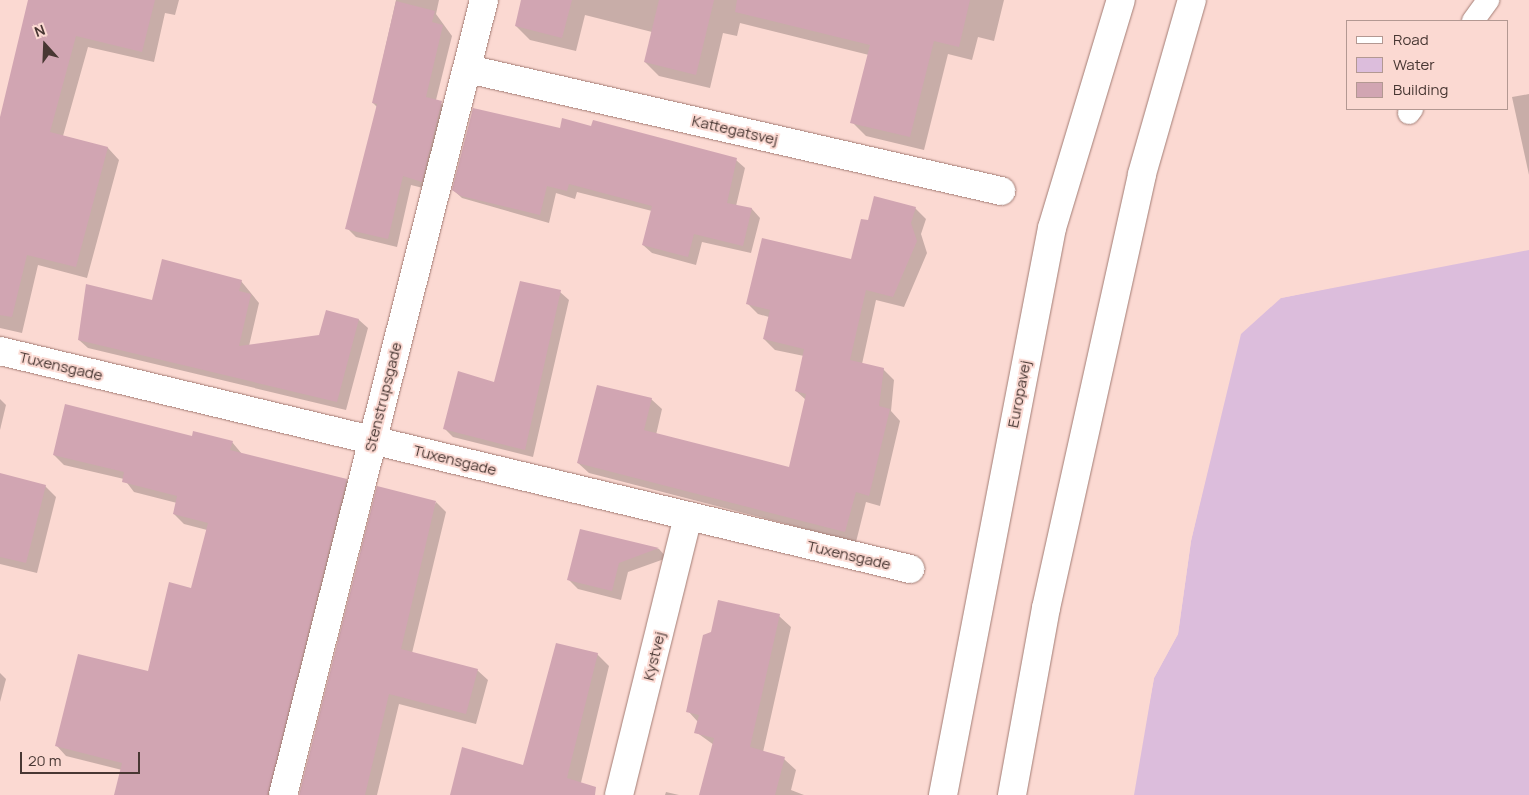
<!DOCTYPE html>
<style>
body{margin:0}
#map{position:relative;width:1529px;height:795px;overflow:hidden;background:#fbd9d2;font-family:Manrope,sans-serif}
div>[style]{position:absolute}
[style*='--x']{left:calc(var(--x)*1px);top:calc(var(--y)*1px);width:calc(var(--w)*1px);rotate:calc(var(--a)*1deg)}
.water>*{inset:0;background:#dcbddc}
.pier>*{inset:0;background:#fbd9d2}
.shadow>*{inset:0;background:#0003}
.building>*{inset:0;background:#d1a5b2}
.roads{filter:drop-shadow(0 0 1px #a27c74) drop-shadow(0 0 1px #a27c74)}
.lane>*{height:22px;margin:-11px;padding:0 11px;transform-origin:11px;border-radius:11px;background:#fff}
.street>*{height:28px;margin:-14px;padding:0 14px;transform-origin:14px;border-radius:14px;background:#fff}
.primary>*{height:28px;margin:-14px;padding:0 14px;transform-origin:14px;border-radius:14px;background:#fff}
span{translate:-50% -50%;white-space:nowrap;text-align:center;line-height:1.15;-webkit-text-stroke:4px #fbd9d2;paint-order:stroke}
.street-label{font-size:15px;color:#483733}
.legend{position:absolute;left:1346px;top:20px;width:162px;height:90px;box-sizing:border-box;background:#fbd9d2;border:1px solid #b39892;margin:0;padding:6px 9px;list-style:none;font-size:15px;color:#483733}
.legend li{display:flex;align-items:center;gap:10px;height:25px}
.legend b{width:25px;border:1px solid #b39892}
.north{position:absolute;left:20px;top:20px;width:50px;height:50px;-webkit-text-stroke:4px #fbd9d2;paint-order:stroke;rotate:340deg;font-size:14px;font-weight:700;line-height:20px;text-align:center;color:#483733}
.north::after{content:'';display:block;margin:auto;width:18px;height:22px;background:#483733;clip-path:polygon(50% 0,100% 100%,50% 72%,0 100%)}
.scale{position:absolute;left:20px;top:752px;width:120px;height:22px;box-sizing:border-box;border:2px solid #483733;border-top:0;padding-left:6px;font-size:15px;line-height:18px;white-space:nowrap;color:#483733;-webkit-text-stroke:4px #fbd9d2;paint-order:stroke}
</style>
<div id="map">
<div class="water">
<i style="clip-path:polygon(1529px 250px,1529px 795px,1134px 795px,1154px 678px,1178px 634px,1191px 541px,1241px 334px,1281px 298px)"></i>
</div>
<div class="pier">
<i style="clip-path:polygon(1529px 247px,1281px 298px,1280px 296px)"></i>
<i style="clip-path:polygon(1239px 333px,1191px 541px,1178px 634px,1154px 678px,1132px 795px,1152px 678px,1175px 634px,1189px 540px)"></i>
</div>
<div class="shadow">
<i style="clip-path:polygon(29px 0,179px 0,175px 15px,165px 13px,154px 62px,88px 47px,63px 136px,108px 148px,119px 160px,87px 278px,38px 265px,22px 333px,0 328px,0 123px)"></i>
<i style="clip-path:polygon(396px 0,439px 0,436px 14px,452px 36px,436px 100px,451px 111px,431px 190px,411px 185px,397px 247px,356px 237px,347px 228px,377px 107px,373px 103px)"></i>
<i style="clip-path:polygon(522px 0,1004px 0,994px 41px,978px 37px,972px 60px,948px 54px,924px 150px,866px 136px,852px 122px,869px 55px,740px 23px,737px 36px,723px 33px,710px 88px,659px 76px,645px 62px,652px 32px,585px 15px,576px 51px,530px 40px,516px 26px)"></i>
<i style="clip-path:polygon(1529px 94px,1529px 175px,1512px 97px)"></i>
<i style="clip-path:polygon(561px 130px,736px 160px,745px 168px,736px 206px,752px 209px,760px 218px,751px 253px,702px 242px,696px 265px,652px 253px,643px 245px,652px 211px,577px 192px,575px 199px,556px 193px,549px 223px,462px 198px,453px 190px)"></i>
<i style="clip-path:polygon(915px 208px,926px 219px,921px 234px,927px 253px,904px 307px,876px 300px,862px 364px,883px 369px,894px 380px,891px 411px,900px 421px,880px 506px,866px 502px,856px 542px,589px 473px,578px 463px,651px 399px,662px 409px,656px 435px,790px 468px,806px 400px,796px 391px,804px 356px,775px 350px,764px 339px,769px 317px,758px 314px,748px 304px,852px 260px,868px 222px)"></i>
<i style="clip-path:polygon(241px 281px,259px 303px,249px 346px,320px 337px,327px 312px,359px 320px,368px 328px,346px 410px,88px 348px,79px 340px,153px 302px)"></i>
<i style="clip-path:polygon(560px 292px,569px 300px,533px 457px,453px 437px,444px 428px,495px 383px)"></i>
<i style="clip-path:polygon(0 399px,6px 405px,0 430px)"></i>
<i style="clip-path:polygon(193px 437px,232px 442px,242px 454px,346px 480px,357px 490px,280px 795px,115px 795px,122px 770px,66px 756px,56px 745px,149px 673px,192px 589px,207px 530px,184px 524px,174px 514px,177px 503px,134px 492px,124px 479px,64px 465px,54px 455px)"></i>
<i style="clip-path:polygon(0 474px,45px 486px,56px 497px,37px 573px,0 564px)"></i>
<i style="clip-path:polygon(436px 502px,446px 512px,412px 653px,477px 670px,488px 680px,476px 724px,399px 704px,377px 795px,300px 795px)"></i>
<i style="clip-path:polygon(581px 530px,659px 549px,667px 558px,628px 572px,621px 600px,578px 589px,569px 580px)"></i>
<i style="clip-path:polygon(779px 616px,791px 627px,763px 752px,784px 759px,796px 770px,791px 790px,804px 795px,700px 795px,714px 745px,696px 732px,698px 722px,688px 711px)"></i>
<i style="clip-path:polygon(597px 654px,609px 666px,578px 795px,451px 795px,524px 766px)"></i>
<i style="clip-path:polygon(0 673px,6px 679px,0 702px)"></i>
<i style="clip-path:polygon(666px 792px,679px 795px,665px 795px)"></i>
</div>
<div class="building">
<i style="clip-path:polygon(28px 0,155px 0,142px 52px,76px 36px,50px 132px,108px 147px,76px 267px,27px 255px,12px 317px,0 315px,0 117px)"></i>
<i style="clip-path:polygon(521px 0,572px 0,562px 38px,515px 26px)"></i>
<i style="clip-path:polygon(659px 0,714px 0,696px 75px,644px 62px)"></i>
<i style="clip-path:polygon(737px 0,970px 0,959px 47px,934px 41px,910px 137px,850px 123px,870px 45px,735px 12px)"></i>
<i style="clip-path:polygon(396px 1px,435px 11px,432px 22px,443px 25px,426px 97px,442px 101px,422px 182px,403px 176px,388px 239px,345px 229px,377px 104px,372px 103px)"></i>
<i style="clip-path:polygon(473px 108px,560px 128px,562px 118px,591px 126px,593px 120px,737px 158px,727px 203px,752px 208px,743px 246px,694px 234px,688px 257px,642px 245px,652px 206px,569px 184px,567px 191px,547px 186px,540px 215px,461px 196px,452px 190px)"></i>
<i style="clip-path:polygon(874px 196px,916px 207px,911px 223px,917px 241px,893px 297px,866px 290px,850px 360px,884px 368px,879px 406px,890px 409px,869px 496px,856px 492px,845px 532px,577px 463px,597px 385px,652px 398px,644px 430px,789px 467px,806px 394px,795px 391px,804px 349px,763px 339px,770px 310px,746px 304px,762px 238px,851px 259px,861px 219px,868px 220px)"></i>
<i style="clip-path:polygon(162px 259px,242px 280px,239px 291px,251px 294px,239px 346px,319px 335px,326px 310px,359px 319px,337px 402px,78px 340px,86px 284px,152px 300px)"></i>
<i style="clip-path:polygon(520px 281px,561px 290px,525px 450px,443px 429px,458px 371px,494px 382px)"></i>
<i style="clip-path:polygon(65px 404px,192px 436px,193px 431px,233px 441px,230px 450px,347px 479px,268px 795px,114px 795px,122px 763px,55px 746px,78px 654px,148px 671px,169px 582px,191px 588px,208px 523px,173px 514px,177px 496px,122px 482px,124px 472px,53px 455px)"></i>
<i style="clip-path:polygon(0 473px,46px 485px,26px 563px,0 557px)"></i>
<i style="clip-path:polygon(377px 486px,436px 501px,401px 649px,478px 669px,466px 714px,389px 694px,365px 795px,299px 795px)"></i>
<i style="clip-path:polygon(580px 529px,659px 548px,619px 563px,612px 591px,567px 580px)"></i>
<i style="clip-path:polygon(718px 600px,780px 614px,750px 747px,785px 757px,775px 795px,699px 795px,714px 738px,694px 733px,699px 715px,686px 712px,703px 635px,711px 632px)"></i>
<i style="clip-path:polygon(556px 643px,598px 653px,567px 778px,596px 787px,595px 795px,450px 795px,462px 747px,523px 765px)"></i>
</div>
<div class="roads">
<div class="lane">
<i style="--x:1473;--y:21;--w:26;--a:-54"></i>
<i style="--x:1409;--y:113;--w:5;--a:-53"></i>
</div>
<div class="street">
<i style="--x:468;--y:69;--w:547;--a:12.89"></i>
<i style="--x:0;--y:351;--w:936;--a:13.47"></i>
<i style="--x:283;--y:795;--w:820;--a:-75.81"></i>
<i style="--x:619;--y:795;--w:287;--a:-76.1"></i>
</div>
<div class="primary">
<i style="--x:943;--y:795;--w:577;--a:-79.12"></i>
<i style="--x:1052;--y:228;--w:238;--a:-73.2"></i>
<i style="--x:1012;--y:795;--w:190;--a:-79.7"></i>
<i style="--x:1046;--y:608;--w:444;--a:-77.5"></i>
<i style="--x:1142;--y:174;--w:181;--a:-74"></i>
</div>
</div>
<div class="street-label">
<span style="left:735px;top:130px;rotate:13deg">Kattegatsvej</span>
<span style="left:61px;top:366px;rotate:13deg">Tuxensgade</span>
<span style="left:1019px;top:394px;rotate:-79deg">Europavej</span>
<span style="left:383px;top:397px;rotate:-76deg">Stenstrupsgade</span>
<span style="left:455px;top:460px;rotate:14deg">Tuxensgade</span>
<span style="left:849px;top:555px;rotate:13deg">Tuxensgade</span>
<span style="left:654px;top:656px;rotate:-76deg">Kystvej</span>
</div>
<ul class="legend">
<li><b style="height:6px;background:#fff"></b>Road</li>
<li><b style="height:14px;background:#dcbddc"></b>Water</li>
<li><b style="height:14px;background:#d1a5b2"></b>Building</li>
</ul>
<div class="north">N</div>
<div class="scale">20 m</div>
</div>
